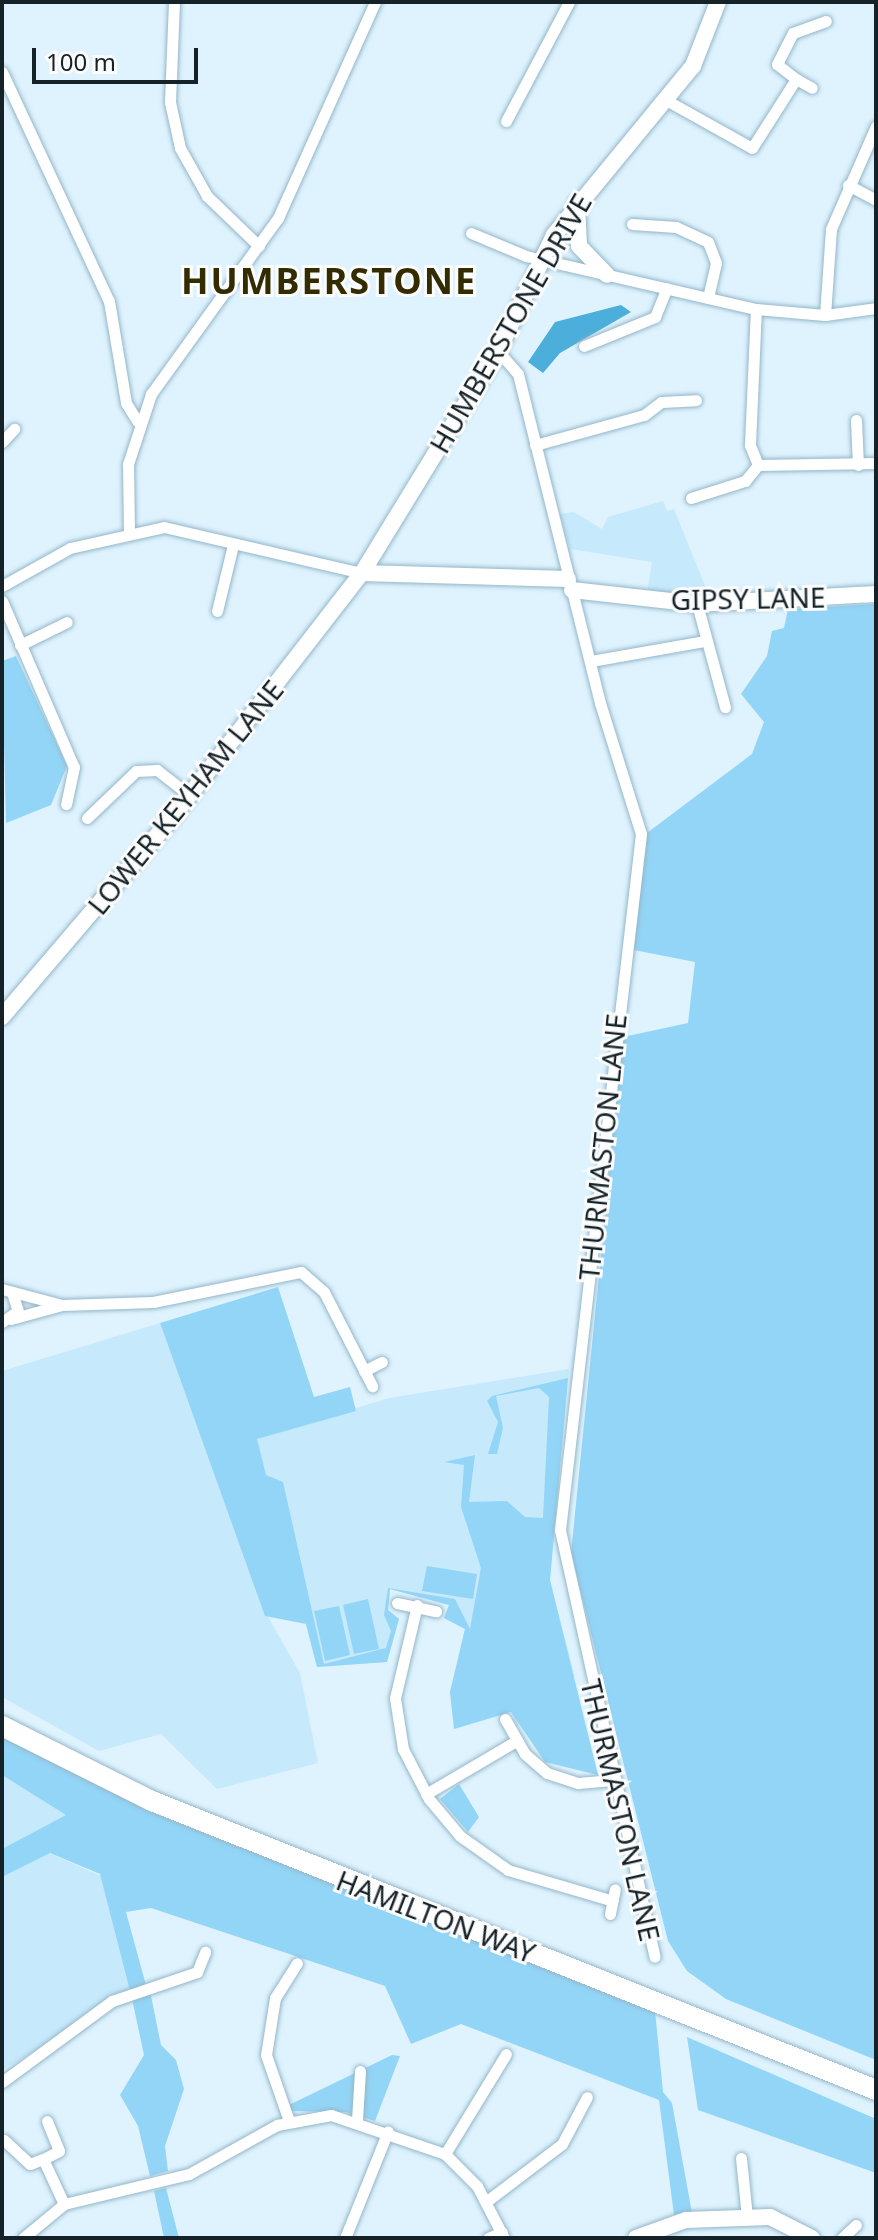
<!DOCTYPE html>
<style>
body{margin:0}
#map{position:relative;width:878px;height:2240px;overflow:hidden;background:#def3fe;font-family:"Noto Sans",sans-serif}
div>[style]{position:absolute}
[style*='--x']{left:calc(var(--x)*1px);top:calc(var(--y)*1px);width:calc(var(--w)*1px);rotate:calc(var(--a)*1deg)}
.built>*{inset:0;background:#c7e9fc}
.green>*{inset:0;background:#93d5f7}
.water>*{inset:0;background:#4caeda}
.roads{filter:drop-shadow(0 0 2px #94b6c8) drop-shadow(0 0 2px #94b6c8)}
.street>*{height:11px;margin:-5.5px;padding:0 5.5px;transform-origin:5.5px;border-radius:5.5px;background:#fff}
.secondary>*{height:16px;margin:-8px;padding:0 8px;transform-origin:8px;border-radius:8px;background:#fff}
.highway>*{height:20px;margin:-10px;padding:0 10px;transform-origin:10px;border-radius:10px;background:#fff}
span{translate:-50% -50%;white-space:nowrap;text-align:center;line-height:1.15;-webkit-text-stroke:6px #fcfcfc;paint-order:stroke}
.street-label{font-size:28px;color:#152329}
.district-label{font-size:36px;color:#332c01;font-weight:700;letter-spacing:2px}
.frame{position:absolute;inset:0;border:4px solid #152329;pointer-events:none}
.scale{position:absolute;left:32px;top:48px;width:166px;height:36px;box-sizing:border-box;border:4px solid #152329;border-top:0;padding-left:10px;font-size:24px;line-height:28px;white-space:nowrap;color:#152329;-webkit-text-stroke:6px #fcfcfc;paint-order:stroke}
</style>
<div id="map">
<div class="built">
<i style="clip-path:polygon(663px 501px,667px 511px,674px 509px,710px 598px,647px 594px,652px 562px,570px 549px,560px 514px,574px 512px,602px 529px,608px 517px)"></i>
<i style="clip-path:polygon(160px 1323px,263px 1608px,300px 1673px,318px 1763px,217px 1789px,161px 1734px,99px 1751px,2px 1697px,2px 1371px)"></i>
<i style="clip-path:polygon(569px 1369px,550px 1580px,575px 1677px,517px 1726px,511px 1712px,454px 1729px,450px 1692px,465px 1629px,444px 1618px,449px 1605px,390px 1589px,388px 1610px,399px 1619px,387px 1662px,317px 1667px,256px 1439px,389px 1398px)"></i>
<i style="clip-path:polygon(2px 1775px,67px 1815px,2px 1849px)"></i>
<i style="clip-path:polygon(49px 1853px,101px 1876px,131px 1995px,2px 2070px,2px 1877px)"></i>
</div>
<div class="green">
<i style="clip-path:polygon(876px 604px,876px 2060px,726px 1999px,687px 1971px,668px 1941px,571px 1553px,623px 1037px,688px 1023px,695px 962px,634px 950px,647px 833px,752px 754px,764px 722px,741px 694px,767px 656px,772px 631px,784px 628px,788px 609px)"></i>
<i style="clip-path:polygon(16px 656px,67px 766px,51px 805px,6px 823px,2px 661px)"></i>
<i style="clip-path:polygon(278px 1287px,314px 1397px,350px 1387px,356px 1411px,257px 1439px,266px 1475px,283px 1482px,324px 1664px,386px 1648px,391px 1631px,384px 1615px,388px 1588px,455px 1599px,470px 1629px,481px 1568px,461px 1507px,464px 1465px,444px 1462px,475px 1455px,469px 1502px,507px 1501px,525px 1517px,543px 1518px,549px 1397px,539px 1388px,496px 1396px,503px 1428px,497px 1454px,488px 1454px,498px 1422px,487px 1401px,492px 1396px,568px 1378px,550px 1580px,598px 1775px,545px 1762px,511px 1712px,454px 1729px,450px 1692px,465px 1629px,444px 1618px,449px 1605px,390px 1589px,388px 1610px,399px 1619px,387px 1662px,317px 1667px,306px 1624px,265px 1616px,160px 1323px)"></i>
<i style="clip-path:polygon(427px 1566px,477px 1574px,473px 1599px,422px 1591px)"></i>
<i style="clip-path:polygon(368px 1599px,379px 1649px,354px 1654px,343px 1605px)"></i>
<i style="clip-path:polygon(339px 1606px,350px 1655px,325px 1661px,314px 1611px)"></i>
<i style="clip-path:polygon(2px 1728px,654px 2000px,663px 2092px,672px 2103px,692px 2213px,674px 2215px,659px 2100px,461px 2024px,411px 2044px,385px 1986px,151px 1908px,126px 1912px,147px 1989px,131px 1995px,100px 1874px,50px 1853px,2px 1877px,2px 1849px,66px 1815px,2px 1775px)"></i>
<i style="clip-path:polygon(459px 1784px,479px 1817px,468px 1832px,440px 1799px)"></i>
<i style="clip-path:polygon(150px 1991px,161px 2045px,176px 2060px,184px 2089px,165px 2146px,168px 2171px,150px 2176px,138px 2126px,120px 2095px,144px 2055px,132px 1999px)"></i>
<i style="clip-path:polygon(687px 2037px,876px 2119px,876px 2173px,698px 2110px)"></i>
<i style="clip-path:polygon(392px 2055px,400px 2056px,375px 2121px,346px 2112px,292px 2111px,289px 2105px)"></i>
<i style="clip-path:polygon(166px 2188px,179px 2238px,164px 2238px,154px 2191px)"></i>
</div>
<div class="water">
<i style="clip-path:polygon(621px 305px,631px 312px,560px 353px,543px 373px,528px 362px,555px 322px)"></i>
</div>
<div class="roads">
<div class="street">
<i style="--x:174;--y:2;--w:100;--a:92.3"></i>
<i style="--x:170;--y:102;--w:47;--a:77.7"></i>
<i style="--x:180;--y:148;--w:55;--a:60.6"></i>
<i style="--x:207;--y:196;--w:72;--a:43.9"></i>
<i style="--x:2;--y:72;--w:253;--a:65"></i>
<i style="--x:109;--y:301;--w:103;--a:80.5"></i>
<i style="--x:126;--y:403;--w:22;--a:58"></i>
<i style="--x:796;--y:79;--w:18;--a:29"></i>
<i style="--x:666;--y:100;--w:98;--a:29.2"></i>
<i style="--x:752;--y:148;--w:82;--a:-57.5"></i>
<i style="--x:796;--y:79;--w:24;--a:-142"></i>
<i style="--x:777;--y:64;--w:35;--a:-63"></i>
<i style="--x:793;--y:33;--w:35;--a:-20"></i>
<i style="--x:506;--y:121;--w:135;--a:-62.1"></i>
<i style="--x:848;--y:185;--w:32;--a:28"></i>
<i style="--x:632;--y:224;--w:44;--a:3.9"></i>
<i style="--x:676;--y:227;--w:35;--a:25"></i>
<i style="--x:708;--y:242;--w:22;--a:69"></i>
<i style="--x:716;--y:263;--w:36;--a:103"></i>
<i style="--x:471;--y:233;--w:60;--a:22.7"></i>
<i style="--x:526;--y:256;--w:236;--a:13"></i>
<i style="--x:756;--y:309;--w:69;--a:5"></i>
<i style="--x:825;--y:315;--w:51;--a:-7.8"></i>
<i style="--x:825;--y:315;--w:86;--a:-86"></i>
<i style="--x:831;--y:229;--w:112;--a:-66.4"></i>
<i style="--x:584;--y:346;--w:77;--a:-22.2"></i>
<i style="--x:655;--y:317;--w:31;--a:-68"></i>
<i style="--x:498;--y:351;--w:30;--a:49"></i>
<i style="--x:518;--y:374;--w:339;--a:76"></i>
<i style="--x:600;--y:703;--w:137;--a:72.6"></i>
<i style="--x:641;--y:834;--w:701;--a:96.64"></i>
<i style="--x:560;--y:1530;--w:437;--a:77.5"></i>
<i style="--x:856;--y:420;--w:45;--a:87.5"></i>
<i style="--x:2;--y:442;--w:18;--a:-47"></i>
<i style="--x:535;--y:445;--w:113;--a:-15.4"></i>
<i style="--x:644;--y:415;--w:21;--a:-37"></i>
<i style="--x:661;--y:402;--w:35;--a:-3"></i>
<i style="--x:758;--y:465;--w:118;--a:-1"></i>
<i style="--x:691;--y:498;--w:57;--a:-17.5"></i>
<i style="--x:745;--y:481;--w:21;--a:-51"></i>
<i style="--x:758;--y:465;--w:22;--a:-112"></i>
<i style="--x:750;--y:445;--w:136;--a:-87.5"></i>
<i style="--x:129;--y:533;--w:69;--a:-90.8"></i>
<i style="--x:128;--y:464;--w:74;--a:-71.8"></i>
<i style="--x:151;--y:394;--w:217;--a:-54.2"></i>
<i style="--x:278;--y:218;--w:237;--a:-65.8"></i>
<i style="--x:2;--y:586;--w:78;--a:-29.2"></i>
<i style="--x:70;--y:548;--w:96;--a:-12.6"></i>
<i style="--x:164;--y:527;--w:203;--a:13.1"></i>
<i style="--x:2;--y:601;--w:181;--a:66.6"></i>
<i style="--x:74;--y:767;--w:38;--a:102"></i>
<i style="--x:697;--y:604;--w:107;--a:74.8"></i>
<i style="--x:217;--y:611;--w:68;--a:-76.4"></i>
<i style="--x:20;--y:645;--w:52;--a:-26.1"></i>
<i style="--x:591;--y:661;--w:116;--a:-10"></i>
<i style="--x:87;--y:818;--w:68;--a:-43.8"></i>
<i style="--x:136;--y:771;--w:21;--a:-3"></i>
<i style="--x:157;--y:770;--w:41;--a:38"></i>
<i style="--x:2;--y:1289;--w:62;--a:14.9"></i>
<i style="--x:62;--y:1305;--w:91;--a:-1.9"></i>
<i style="--x:153;--y:1302;--w:151;--a:-11.5"></i>
<i style="--x:301;--y:1272;--w:30;--a:41"></i>
<i style="--x:324;--y:1292;--w:106;--a:62.9"></i>
<i style="--x:11;--y:1319;--w:53;--a:-15.4"></i>
<i style="--x:2;--y:1322;--w:19;--a:-35"></i>
<i style="--x:18;--y:1311;--w:20;--a:-108"></i>
<i style="--x:364;--y:1371;--w:20;--a:-27"></i>
<i style="--x:397;--y:1603;--w:40;--a:12"></i>
<i style="--x:417;--y:1605;--w:96;--a:103.3"></i>
<i style="--x:395;--y:1698;--w:52;--a:81.1"></i>
<i style="--x:403;--y:1749;--w:56;--a:62.5"></i>
<i style="--x:429;--y:1799;--w:48;--a:50"></i>
<i style="--x:460;--y:1836;--w:59;--a:35.3"></i>
<i style="--x:508;--y:1870;--w:109;--a:16.4"></i>
<i style="--x:505;--y:1719;--w:40;--a:60.3"></i>
<i style="--x:525;--y:1754;--w:29;--a:41"></i>
<i style="--x:547;--y:1773;--w:33;--a:18"></i>
<i style="--x:578;--y:1783;--w:37;--a:-5"></i>
<i style="--x:426;--y:1794;--w:104;--a:-30.5"></i>
<i style="--x:610;--y:1914;--w:25;--a:-79"></i>
<i style="--x:2;--y:2082;--w:137;--a:-36.4"></i>
<i style="--x:112;--y:2001;--w:90;--a:-18.8"></i>
<i style="--x:197;--y:1972;--w:22;--a:-68"></i>
<i style="--x:357;--y:2120;--w:49;--a:-86.5"></i>
<i style="--x:47;--y:2121;--w:32;--a:68"></i>
<i style="--x:59;--y:2151;--w:18;--a:153"></i>
<i style="--x:43;--y:2159;--w:50;--a:65"></i>
<i style="--x:289;--y:2121;--w:70;--a:-109.2"></i>
<i style="--x:266;--y:2055;--w:58;--a:-81"></i>
<i style="--x:275;--y:1998;--w:41;--a:-57.8"></i>
<i style="--x:4;--y:2140;--w:35;--a:43"></i>
<i style="--x:30;--y:2164;--w:14;--a:-21"></i>
<i style="--x:445;--y:2154;--w:117;--a:-58.6"></i>
<i style="--x:741;--y:2158;--w:59;--a:84.2"></i>
<i style="--x:487;--y:2201;--w:94;--a:-37.2"></i>
<i style="--x:562;--y:2144;--w:53;--a:-62"></i>
<i style="--x:23;--y:2238;--w:53;--a:-39.7"></i>
<i style="--x:64;--y:2204;--w:129;--a:-13.5"></i>
<i style="--x:189;--y:2174;--w:101;--a:-29.1"></i>
<i style="--x:277;--y:2125;--w:55;--a:-10.5"></i>
<i style="--x:331;--y:2115;--w:120;--a:18.9"></i>
<i style="--x:445;--y:2154;--w:45;--a:45"></i>
<i style="--x:477;--y:2186;--w:59;--a:62.6"></i>
<i style="--x:345;--y:2238;--w:115;--a:-68.1"></i>
<i style="--x:488;--y:2238;--w:15;--a:-23"></i>
<i style="--x:842;--y:2238;--w:19;--a:-43"></i>
</div>
<div class="secondary">
<i style="--x:577;--y:203;--w:43;--a:87.3"></i>
<i style="--x:579;--y:246;--w:40;--a:46"></i>
<i style="--x:362;--y:573;--w:206;--a:1.7"></i>
<i style="--x:572;--y:590;--w:126;--a:6.4"></i>
<i style="--x:697;--y:604;--w:179;--a:-3.2"></i>
<i style="--x:2;--y:1017;--w:260;--a:-49.5"></i>
<i style="--x:171;--y:819;--w:311;--a:-52.2"></i>
<i style="--x:362;--y:573;--w:260;--a:-58.5"></i>
<i style="--x:498;--y:351;--w:129;--a:-64.2"></i>
<i style="--x:554;--y:235;--w:219;--a:-50.6"></i>
<i style="--x:693;--y:66;--w:69;--a:-68.7"></i>
<i style="--x:636;--y:2238;--w:53;--a:-19.8"></i>
<i style="--x:686;--y:2220;--w:84;--a:-2"></i>
<i style="--x:770;--y:2217;--w:47;--a:26.6"></i>
</div>
<div class="highway">
<i style="--x:2;--y:1726;--w:168;--a:26.6"></i>
<i style="--x:152;--y:1801;--w:780;--a:21.76"></i>
</div>
</div>
<div class="street-label">
<span style="left:510px;top:323px;rotate:-60deg">HUMBERSTONE DRIVE</span>
<span style="left:748px;top:598px;rotate:-1deg">GIPSY LANE</span>
<span style="left:185px;top:797px;rotate:-51deg">LOWER KEYHAM LANE</span>
<span style="left:602px;top:1147px;rotate:-84deg">THURMASTON LANE</span>
<span style="left:621px;top:1810px;rotate:77deg">THURMASTON LANE</span>
<span style="left:436px;top:1916px;rotate:21deg">HAMILTON WAY</span>
</div>
<div class="district-label">
<span style="left:329px;top:281px">HUMBERSTONE</span>
</div>
<div class="frame"></div>
<div class="scale">100 m</div>
</div>
